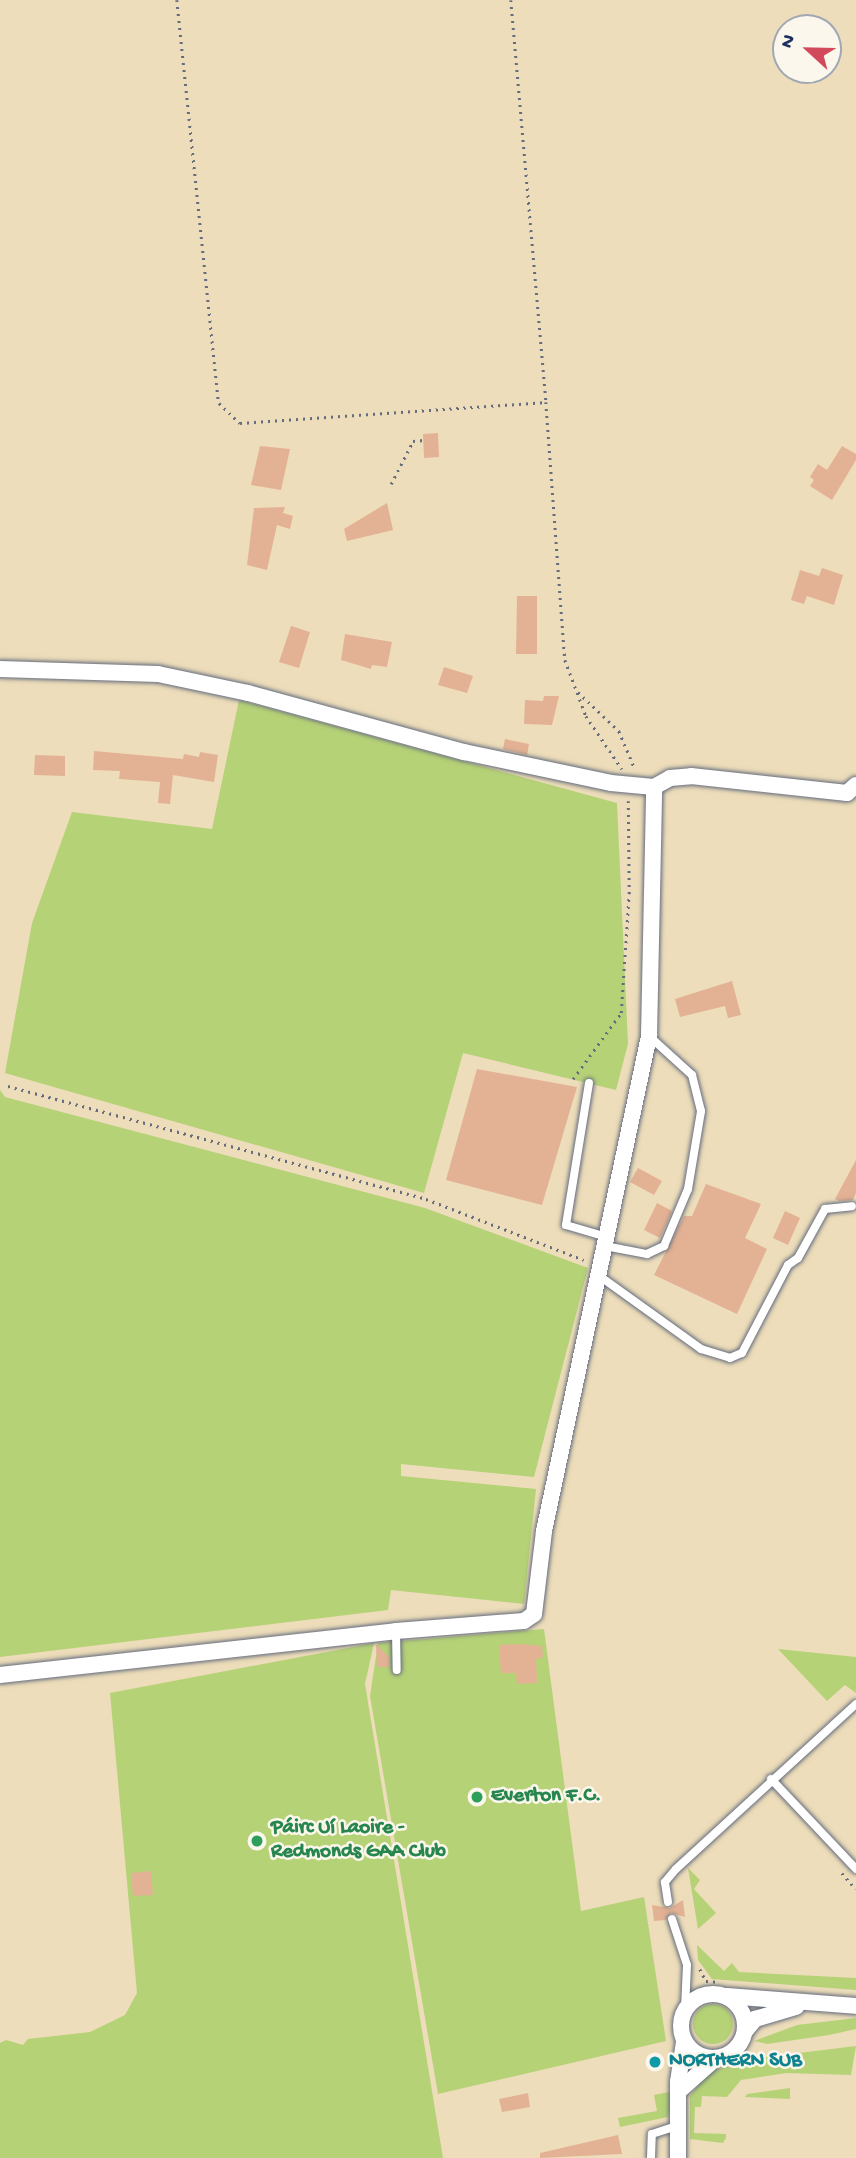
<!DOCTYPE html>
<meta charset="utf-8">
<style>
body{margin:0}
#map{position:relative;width:856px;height:2158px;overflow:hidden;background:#edddba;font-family:"Gochi Hand",sans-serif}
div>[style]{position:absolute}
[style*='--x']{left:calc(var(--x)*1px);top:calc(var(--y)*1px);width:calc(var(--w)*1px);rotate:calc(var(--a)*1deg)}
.green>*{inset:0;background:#b6d277}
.round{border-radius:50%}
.building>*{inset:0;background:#e3b294}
.path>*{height:2.5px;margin-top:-1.25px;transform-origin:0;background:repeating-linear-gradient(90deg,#646c7e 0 2px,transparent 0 7px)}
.roads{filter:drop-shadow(0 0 2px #646c7e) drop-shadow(0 0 2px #646c7e)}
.lane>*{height:8px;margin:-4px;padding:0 4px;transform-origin:4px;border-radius:4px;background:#fff}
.street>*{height:16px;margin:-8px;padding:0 8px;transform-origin:8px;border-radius:8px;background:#fff}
.street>.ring{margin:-8px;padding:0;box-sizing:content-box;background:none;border:16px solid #fff;border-radius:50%}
.dots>*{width:19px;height:19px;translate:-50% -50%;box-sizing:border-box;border:4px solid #fbf7ec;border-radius:50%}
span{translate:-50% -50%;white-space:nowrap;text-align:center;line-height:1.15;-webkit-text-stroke:5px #fbf7ec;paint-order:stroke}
.leisure-label{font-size:21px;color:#27864d;font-weight:700}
.left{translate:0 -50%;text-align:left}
.culture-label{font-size:21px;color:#0d838f;font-weight:700}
.north{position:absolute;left:772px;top:14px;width:70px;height:70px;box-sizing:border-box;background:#fbf7ec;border:2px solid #a1a7b3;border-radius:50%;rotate:292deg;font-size:19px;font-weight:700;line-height:28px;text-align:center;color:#1b2f5e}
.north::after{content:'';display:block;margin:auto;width:24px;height:32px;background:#d1495b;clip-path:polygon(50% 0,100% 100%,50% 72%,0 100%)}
</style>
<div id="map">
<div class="green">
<i style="clip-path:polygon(239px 700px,617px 803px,628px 1044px,616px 1090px,463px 1053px,424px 1193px,5px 1073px,32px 923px,72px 812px,212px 829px)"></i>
<i style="clip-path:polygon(0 1090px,5px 1097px,425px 1208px,588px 1268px,534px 1477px,401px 1464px,401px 1476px,536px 1489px,524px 1604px,391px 1590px,388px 1610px,0 1657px)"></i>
<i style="clip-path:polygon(544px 1629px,581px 1911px,644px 1897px,666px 2041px,438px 2094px,370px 1696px,378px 1643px)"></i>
<i style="clip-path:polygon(374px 1643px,365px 1684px,443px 2158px,0 2158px,0 2043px,6px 2040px,23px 2045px,28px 2039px,90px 2032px,125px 2015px,137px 1993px,110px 1693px)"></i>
<i style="clip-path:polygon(778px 1649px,856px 1657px,856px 1693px,845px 1685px,827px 1701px)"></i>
<i style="clip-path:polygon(688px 1868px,700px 1880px,694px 1889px,716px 1913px,698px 1929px)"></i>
<i style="clip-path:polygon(697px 1945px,724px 1971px,732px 1963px,739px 1972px,856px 1978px,856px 1990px,712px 1979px,698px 1960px)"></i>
<i class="round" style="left:693px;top:2004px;width:40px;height:40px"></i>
<i style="clip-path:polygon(856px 2018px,856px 2029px,829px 2035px,767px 2044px,754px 2041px,797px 2025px)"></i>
<i style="clip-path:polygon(856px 2046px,851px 2075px,786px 2073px,741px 2080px,727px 2097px,702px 2096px,701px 2107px,695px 2107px,694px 2133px,726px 2134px,726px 2138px,723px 2143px,690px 2139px,690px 2096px,707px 2074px,741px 2060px)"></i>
<i style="clip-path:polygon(790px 2088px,790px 2099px,745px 2097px,747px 2094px)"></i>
<i style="clip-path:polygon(669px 2092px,672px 2102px,668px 2117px,620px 2127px,618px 2118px,657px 2111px,654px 2095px)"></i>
</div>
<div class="building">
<i style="clip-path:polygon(438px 433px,439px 457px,424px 458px,423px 434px)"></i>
<i style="clip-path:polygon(260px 446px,290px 449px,281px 490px,251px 485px)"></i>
<i style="clip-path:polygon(842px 446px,856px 454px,856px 460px,832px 500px,810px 486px,814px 480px,810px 477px,818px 464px,827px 470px)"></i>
<i style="clip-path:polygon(387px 503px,393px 530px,347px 541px,344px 529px)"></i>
<i style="clip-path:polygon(285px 507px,283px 513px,293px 516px,290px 529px,277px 525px,267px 570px,247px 565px,254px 508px)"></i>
<i style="clip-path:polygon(822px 568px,843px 575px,834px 605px,807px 596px,804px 604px,791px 600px,800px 570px,819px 576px)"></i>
<i style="clip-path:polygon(517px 596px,537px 596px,537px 654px,516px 654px)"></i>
<i style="clip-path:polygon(291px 626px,310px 632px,299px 668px,279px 662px)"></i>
<i style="clip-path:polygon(345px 634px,392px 642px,387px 667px,372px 665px,371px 669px,341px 660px)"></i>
<i style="clip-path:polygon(444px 667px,473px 676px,467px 693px,438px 685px)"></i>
<i style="clip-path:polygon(544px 696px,559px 696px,552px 725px,524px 724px,525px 700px,543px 701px)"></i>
<i style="clip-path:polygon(505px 739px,529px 744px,527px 755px,503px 749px)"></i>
<i style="clip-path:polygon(94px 751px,183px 759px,184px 754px,199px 757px,200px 752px,218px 755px,214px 782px,173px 775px,170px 804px,158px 803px,160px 782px,119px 779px,120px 771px,93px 770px)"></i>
<i style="clip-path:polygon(35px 755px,65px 756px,65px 776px,34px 775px)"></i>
<i style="clip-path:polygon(732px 981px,741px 1015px,728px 1018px,725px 1006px,680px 1017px,675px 999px)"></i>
<i style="clip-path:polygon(477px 1069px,577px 1087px,542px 1205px,446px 1180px)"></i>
<i style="clip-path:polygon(856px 1160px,856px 1193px,853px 1200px,839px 1201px,835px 1199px)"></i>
<i style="clip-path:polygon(638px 1168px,662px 1181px,654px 1195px,630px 1182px)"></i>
<i style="clip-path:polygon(706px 1184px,761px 1204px,745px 1238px,767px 1249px,737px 1314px,654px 1275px,684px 1216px,692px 1216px)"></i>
<i style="clip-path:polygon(657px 1203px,672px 1211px,660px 1238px,644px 1230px)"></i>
<i style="clip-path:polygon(785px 1211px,800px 1218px,788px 1245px,773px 1238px)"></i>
<i style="clip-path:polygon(376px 1644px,389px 1657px,389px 1667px,377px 1667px)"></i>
<i style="clip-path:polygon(520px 1644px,542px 1646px,543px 1657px,536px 1659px,537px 1683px,517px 1684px,516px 1673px,501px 1673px,499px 1645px)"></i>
<i style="clip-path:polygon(151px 1871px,153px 1895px,133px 1896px,131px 1873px)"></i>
<i style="clip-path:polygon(683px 1900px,685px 1917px,671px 1913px,666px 1920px,654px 1921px,652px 1905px,670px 1908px)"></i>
<i style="clip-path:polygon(528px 2093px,530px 2107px,502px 2112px,499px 2099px)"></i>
<i style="clip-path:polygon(618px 2135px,622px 2154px,540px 2158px,540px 2153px)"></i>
</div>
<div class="path">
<i style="--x:177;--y:0;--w:405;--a:84.1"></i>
<i style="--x:219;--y:403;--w:29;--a:44"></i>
<i style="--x:240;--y:423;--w:307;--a:-3.9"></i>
<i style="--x:546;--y:402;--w:259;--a:85.8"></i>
<i style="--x:565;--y:660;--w:60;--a:69.4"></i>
<i style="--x:586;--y:716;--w:64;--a:55.8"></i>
<i style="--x:511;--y:0;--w:404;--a:85"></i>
<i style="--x:391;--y:484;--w:48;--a:-62.9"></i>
<i style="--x:413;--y:441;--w:11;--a:-5"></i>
<i style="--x:578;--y:692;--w:57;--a:43.6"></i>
<i style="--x:619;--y:731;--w:41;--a:67.2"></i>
<i style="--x:573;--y:1079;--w:82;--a:-54"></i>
<i style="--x:621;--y:1013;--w:119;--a:-86.2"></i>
<i style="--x:629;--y:894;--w:93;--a:-90.6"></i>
<i style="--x:8;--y:1086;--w:433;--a:15.1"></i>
<i style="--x:426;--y:1199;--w:169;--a:21.1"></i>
<i style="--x:842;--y:1873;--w:21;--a:49"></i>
<i style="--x:700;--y:1969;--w:13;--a:63"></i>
<i style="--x:706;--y:1981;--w:14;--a:4"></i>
</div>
<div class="roads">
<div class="lane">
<i style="--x:589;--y:1083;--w:144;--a:99.2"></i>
<i style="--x:566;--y:1225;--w:43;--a:16.3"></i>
<i style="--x:605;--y:1246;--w:43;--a:10.8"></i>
<i style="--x:647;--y:1254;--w:19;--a:-25"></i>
<i style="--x:664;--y:1246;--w:62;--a:-67.2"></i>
<i style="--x:688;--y:1189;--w:79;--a:-80.5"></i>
<i style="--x:701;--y:1111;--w:37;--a:-104"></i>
<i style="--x:692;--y:1075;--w:58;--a:-137.8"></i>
<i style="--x:598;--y:1275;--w:127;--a:35.7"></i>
<i style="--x:701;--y:1349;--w:30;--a:17"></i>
<i style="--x:730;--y:1358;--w:13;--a:-23"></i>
<i style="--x:742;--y:1353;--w:99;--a:-62.4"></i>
<i style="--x:788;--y:1265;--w:12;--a:-35"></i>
<i style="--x:798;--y:1258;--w:56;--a:-61.1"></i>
<i style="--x:825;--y:1209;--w:27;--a:-6"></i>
<i style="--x:396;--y:1631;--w:39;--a:89"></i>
<i style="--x:771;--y:1779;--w:124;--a:46.6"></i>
<i style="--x:668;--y:1902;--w:20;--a:-99"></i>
<i style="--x:665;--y:1882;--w:17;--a:-50"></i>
<i style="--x:676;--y:1869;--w:244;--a:-42.5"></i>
<i style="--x:672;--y:1919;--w:48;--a:71.9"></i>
<i style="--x:687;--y:1965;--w:44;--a:92.6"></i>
<i style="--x:651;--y:2158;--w:24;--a:-88"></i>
<i style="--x:652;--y:2134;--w:28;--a:-18"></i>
</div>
<div class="street">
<i style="--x:0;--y:669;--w:158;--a:1.8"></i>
<i style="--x:158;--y:674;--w:92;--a:11.9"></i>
<i style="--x:248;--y:693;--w:224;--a:15.3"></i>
<i style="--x:464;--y:752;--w:150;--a:11.9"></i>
<i style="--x:611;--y:783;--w:43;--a:5.3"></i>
<i style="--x:654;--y:787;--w:18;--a:-29"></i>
<i style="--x:670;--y:778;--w:21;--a:-5"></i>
<i style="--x:691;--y:776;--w:157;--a:6.2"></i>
<i style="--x:847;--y:793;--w:12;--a:-42"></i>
<i style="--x:0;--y:1675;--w:398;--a:-6.3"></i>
<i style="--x:396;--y:1631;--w:128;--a:-4.5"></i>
<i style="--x:524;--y:1621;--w:12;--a:-35"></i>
<i style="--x:534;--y:1614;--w:84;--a:-83.1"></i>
<i style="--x:544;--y:1531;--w:506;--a:-78.02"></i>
<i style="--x:649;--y:1036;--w:249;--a:-88.8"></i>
<i class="ring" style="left:681px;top:1994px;width:48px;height:48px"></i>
<i style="--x:727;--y:1996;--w:129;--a:4.4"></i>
<i style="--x:745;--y:2031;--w:16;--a:-50"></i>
<i style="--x:755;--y:2019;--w:43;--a:-16.3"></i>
<i style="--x:680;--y:2090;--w:47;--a:-41.5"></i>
<i style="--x:678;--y:2158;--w:76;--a:-90"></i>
<i style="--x:678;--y:2082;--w:40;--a:-81.5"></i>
</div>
</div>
<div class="dots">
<i style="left:477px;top:1797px;background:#2e9e5b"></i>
<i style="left:257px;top:1841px;background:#2e9e5b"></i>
<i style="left:655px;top:2062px;background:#0f9aa8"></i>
</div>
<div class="leisure-label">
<span class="left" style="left:491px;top:1797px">Everton F.C.</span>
<span class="left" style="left:271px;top:1841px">Páirc Uí Laoire -<br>Redmonds GAA Club</span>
</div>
<div class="culture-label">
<span class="left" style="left:669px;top:2062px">NORTHERN SUB</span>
</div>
<div class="north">N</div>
</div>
